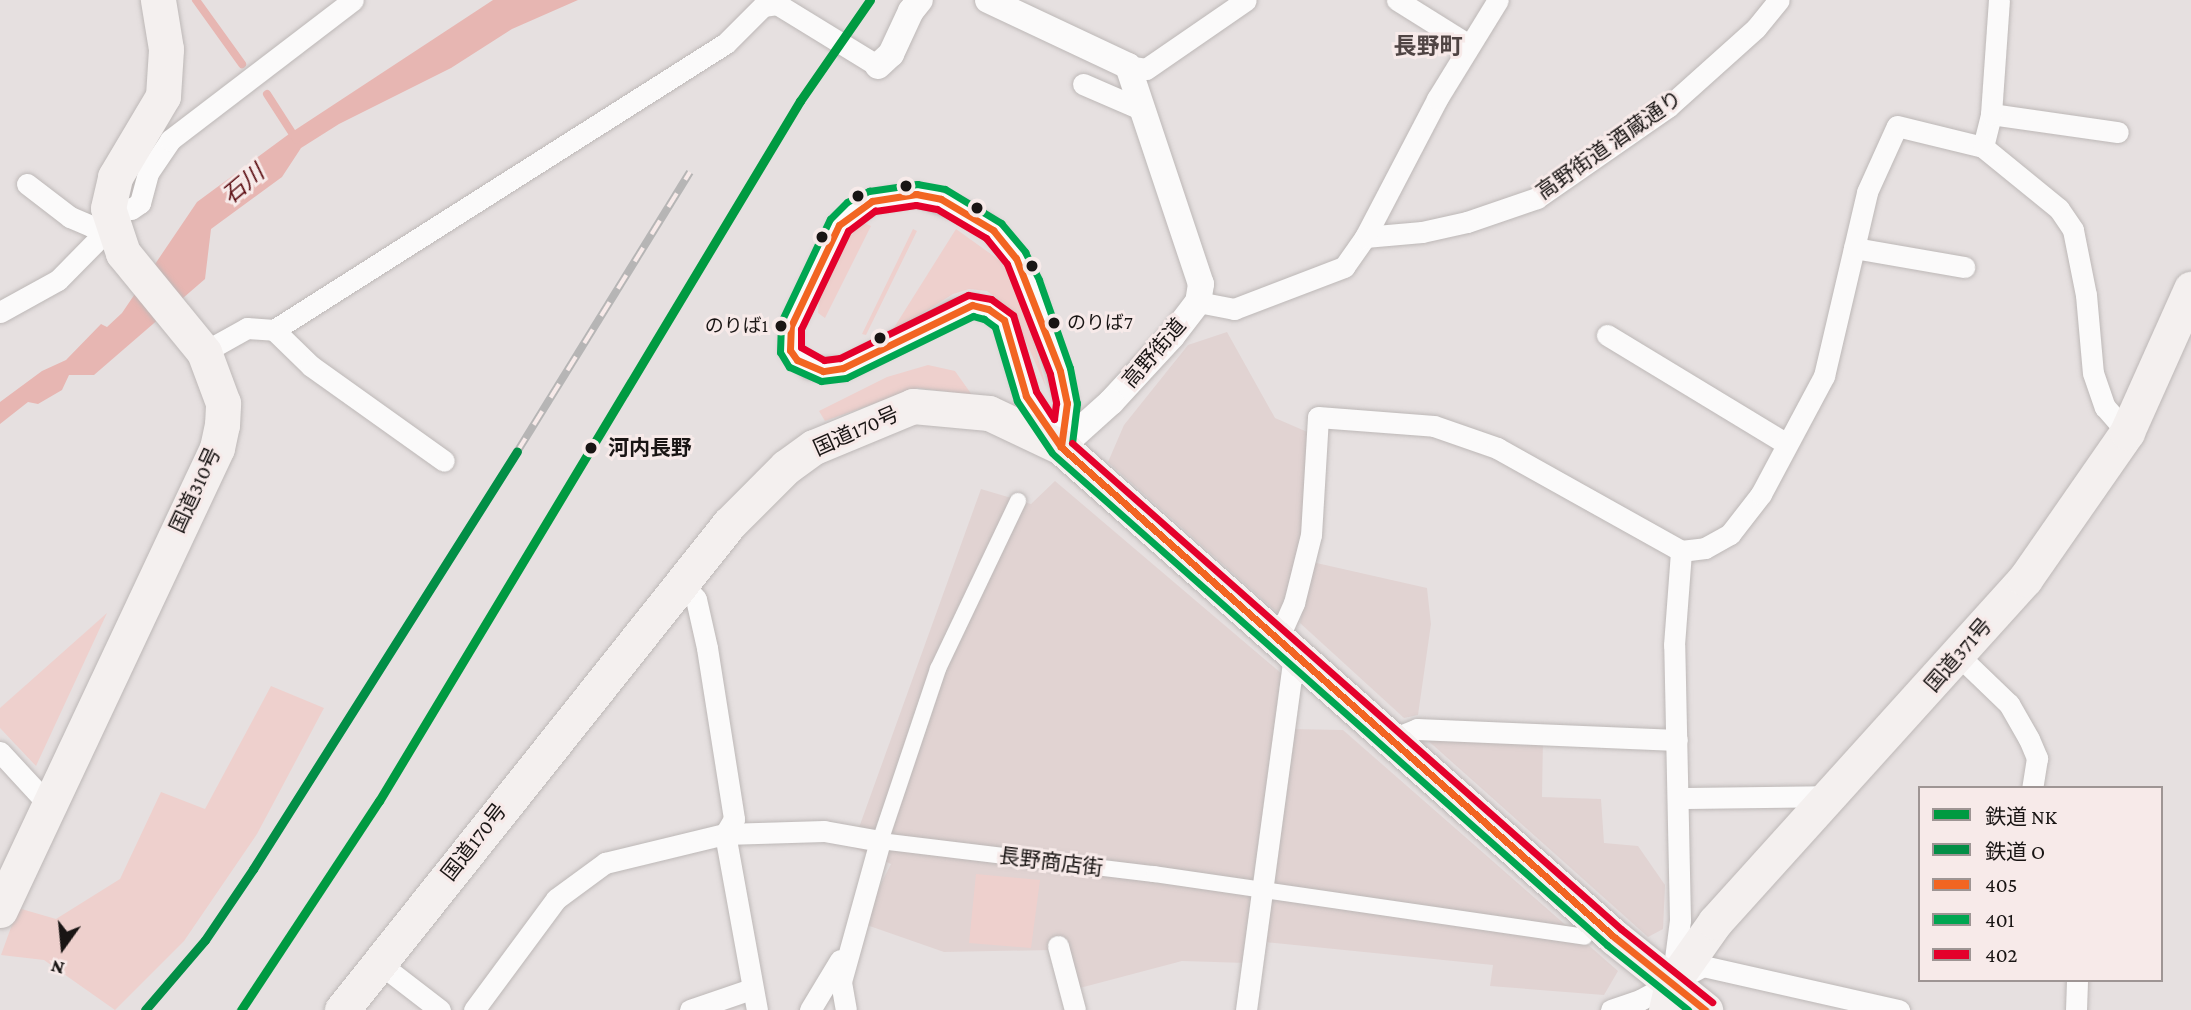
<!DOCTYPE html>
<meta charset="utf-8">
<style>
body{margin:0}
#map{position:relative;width:2191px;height:1010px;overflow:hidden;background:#e6e0e0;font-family:"Crimson Pro","Noto Sans JP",serif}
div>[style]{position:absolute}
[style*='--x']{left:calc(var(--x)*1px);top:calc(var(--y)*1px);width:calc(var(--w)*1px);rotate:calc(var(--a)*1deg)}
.built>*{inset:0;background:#e1d3d2}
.green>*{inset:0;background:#eed0cd}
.water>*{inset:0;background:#e7b6b2}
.stream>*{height:8px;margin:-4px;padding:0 4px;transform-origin:4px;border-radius:4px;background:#e7b6b2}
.roads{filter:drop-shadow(0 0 2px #bdb8b7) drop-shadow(0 0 2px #bdb8b7)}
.pedestrian>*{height:16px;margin:-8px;padding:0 8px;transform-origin:8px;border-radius:8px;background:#fbfafa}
.minor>*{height:21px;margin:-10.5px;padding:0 10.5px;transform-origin:10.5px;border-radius:10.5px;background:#fbfafa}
.tertiary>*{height:26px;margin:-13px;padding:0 13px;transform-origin:13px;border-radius:13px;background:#fbfafa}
.trunk>*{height:35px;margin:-17.5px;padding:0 17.5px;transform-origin:17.5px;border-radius:17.5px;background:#f4f0ef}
.rail>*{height:8px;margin-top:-4px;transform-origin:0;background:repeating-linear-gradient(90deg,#f7eae9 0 16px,#b6b5b5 0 32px);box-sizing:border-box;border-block:2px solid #b6b5b5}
.bus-1>*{height:7px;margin:-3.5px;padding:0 3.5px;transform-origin:3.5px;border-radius:3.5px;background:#f26522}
.bus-2>*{height:7px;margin:-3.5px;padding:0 3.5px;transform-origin:3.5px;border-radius:3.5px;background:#00a651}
.bus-3>*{height:7px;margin:-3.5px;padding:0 3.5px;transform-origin:3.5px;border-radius:3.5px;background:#e4002b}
.rail-1>*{height:9px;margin:-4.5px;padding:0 4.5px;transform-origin:4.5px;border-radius:4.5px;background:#009a41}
.rail-2>*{height:9px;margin:-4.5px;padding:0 4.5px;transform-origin:4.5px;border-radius:4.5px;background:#028e46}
.dots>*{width:19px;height:19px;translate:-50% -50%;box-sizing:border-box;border:4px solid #f7eae9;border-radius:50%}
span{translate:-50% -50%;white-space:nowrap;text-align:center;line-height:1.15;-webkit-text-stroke:6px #f7eae9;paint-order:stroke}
.bus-label{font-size:19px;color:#191514}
.left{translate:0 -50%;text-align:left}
.right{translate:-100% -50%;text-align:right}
.street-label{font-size:21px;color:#191514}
.stop-label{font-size:21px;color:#191514;font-weight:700}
.neighbourhood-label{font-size:23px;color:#4f4443;font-weight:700}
.water-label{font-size:23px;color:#5b0c11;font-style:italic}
.legend{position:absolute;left:1918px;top:786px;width:245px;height:196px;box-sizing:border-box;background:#f7eae9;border:2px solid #9e9594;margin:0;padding:9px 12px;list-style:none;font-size:21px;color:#191514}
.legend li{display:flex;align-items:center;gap:14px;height:35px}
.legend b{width:35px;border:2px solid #9e9594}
.north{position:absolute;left:28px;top:912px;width:70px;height:70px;-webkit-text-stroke:5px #f7eae9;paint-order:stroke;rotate:195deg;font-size:19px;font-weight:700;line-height:28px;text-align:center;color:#191514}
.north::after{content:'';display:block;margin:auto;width:24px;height:32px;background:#191514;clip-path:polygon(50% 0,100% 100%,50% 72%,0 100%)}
</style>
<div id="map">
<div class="built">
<i style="clip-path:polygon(1227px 332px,1275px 418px,1312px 434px,1306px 536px,1279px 614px,1108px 462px,1124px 425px,1188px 345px)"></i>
<i style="clip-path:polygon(1055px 481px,1288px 679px,1247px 963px,1182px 961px,1076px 989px,1051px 950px,944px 952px,861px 923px,891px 864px,852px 847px,981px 489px,1031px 504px)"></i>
<i style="clip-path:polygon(1312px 562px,1427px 588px,1431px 624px,1418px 715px,1404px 718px,1300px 623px)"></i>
<i style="clip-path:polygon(1290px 729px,1343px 730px,1618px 971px,1604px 995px,1490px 986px,1493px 965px,1264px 942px)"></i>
<i style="clip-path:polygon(1424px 737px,1543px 739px,1542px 797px,1601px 799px,1604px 843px,1638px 846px,1665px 885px,1663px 929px,1648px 937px)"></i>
</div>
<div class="green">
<i style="clip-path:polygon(864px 223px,871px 226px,825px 318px,818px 313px,819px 296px,852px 231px)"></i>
<i style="clip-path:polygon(913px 229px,917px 231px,866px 335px,862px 334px)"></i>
<i style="clip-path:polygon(956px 229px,1002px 262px,1018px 284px,1046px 387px,1012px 310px,987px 291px,969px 289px,953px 294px,890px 334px)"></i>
<i style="clip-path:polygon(928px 365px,955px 371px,972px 395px,918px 388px,825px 421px,819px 411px,887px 377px)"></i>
<i style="clip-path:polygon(107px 613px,36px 766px,0 728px,0 708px)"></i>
<i style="clip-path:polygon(271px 686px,324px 708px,257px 834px,184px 941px,115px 1010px,44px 960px,1px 955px,18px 908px,56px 919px,120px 879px,161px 792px,205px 809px)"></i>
<i style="clip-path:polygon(976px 874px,1040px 880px,1031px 948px,969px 943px)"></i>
</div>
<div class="water">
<i style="clip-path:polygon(493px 0,578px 0,512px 29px,451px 68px,339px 124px,301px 148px,282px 177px,211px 229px,205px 279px,94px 375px,69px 375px,62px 390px,38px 404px,28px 402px,0 424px,0 402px,42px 371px,66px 360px,101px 324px,107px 327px,122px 313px,197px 202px,289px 134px)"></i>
</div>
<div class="stream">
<i style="--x:196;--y:0;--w:79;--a:54.3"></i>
<i style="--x:267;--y:94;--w:54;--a:57.2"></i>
</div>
<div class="roads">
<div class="pedestrian">
<i style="--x:1018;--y:501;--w:186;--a:115.5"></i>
<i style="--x:938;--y:669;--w:182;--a:108.6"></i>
<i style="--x:880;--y:841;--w:276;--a:6.9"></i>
<i style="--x:1154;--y:874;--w:435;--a:8.3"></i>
</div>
<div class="minor">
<i style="--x:1397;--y:0;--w:85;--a:32"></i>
<i style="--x:1128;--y:66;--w:18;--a:9"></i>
<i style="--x:1146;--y:69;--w:121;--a:-34.6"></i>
<i style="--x:1083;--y:84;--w:65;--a:23.4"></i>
<i style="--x:1991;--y:114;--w:128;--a:8.1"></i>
<i style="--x:1983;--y:147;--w:34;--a:-76"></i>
<i style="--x:1991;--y:114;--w:114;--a:-86"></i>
<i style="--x:27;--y:184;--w:54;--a:37.5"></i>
<i style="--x:70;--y:217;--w:23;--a:23"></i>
<i style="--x:91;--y:226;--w:20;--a:0"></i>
<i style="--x:916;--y:194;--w:55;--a:20.1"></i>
<i style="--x:968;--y:213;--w:30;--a:34"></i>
<i style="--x:993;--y:230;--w:36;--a:51"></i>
<i style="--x:1016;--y:258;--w:30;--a:63"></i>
<i style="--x:1030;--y:285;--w:124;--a:72.6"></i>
<i style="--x:1067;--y:403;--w:44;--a:97.8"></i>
<i style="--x:1061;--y:447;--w:62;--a:-124.5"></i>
<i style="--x:1026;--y:396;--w:79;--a:-106.1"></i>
<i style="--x:1004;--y:320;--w:19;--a:-145"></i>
<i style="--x:988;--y:309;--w:16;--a:-166"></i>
<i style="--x:972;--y:305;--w:19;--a:164"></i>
<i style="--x:954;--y:310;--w:125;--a:152.4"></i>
<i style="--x:843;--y:368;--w:33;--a:180"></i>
<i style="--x:810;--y:368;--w:27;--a:-138"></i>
<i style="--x:790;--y:350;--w:24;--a:-88"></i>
<i style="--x:791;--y:326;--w:112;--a:-64.6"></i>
<i style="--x:839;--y:225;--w:41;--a:-36"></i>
<i style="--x:872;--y:201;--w:45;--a:-9"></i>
<i style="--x:108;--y:208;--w:23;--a:2"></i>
<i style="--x:131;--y:209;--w:11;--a:-34"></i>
<i style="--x:140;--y:203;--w:31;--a:-75"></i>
<i style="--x:148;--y:173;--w:40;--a:-56"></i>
<i style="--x:170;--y:140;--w:230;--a:-37.4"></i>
<i style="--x:1365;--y:237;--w:57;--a:-5"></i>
<i style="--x:1422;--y:232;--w:46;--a:-12.5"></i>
<i style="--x:1467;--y:222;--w:74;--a:-18.9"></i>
<i style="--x:1537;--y:198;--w:160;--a:-34.8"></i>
<i style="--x:1668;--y:107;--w:118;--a:-41.9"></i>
<i style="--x:1756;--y:28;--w:36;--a:-51"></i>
<i style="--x:1854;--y:248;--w:112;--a:9.8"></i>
<i style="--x:1198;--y:302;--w:37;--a:11"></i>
<i style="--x:1234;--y:309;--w:118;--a:-20.9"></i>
<i style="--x:1344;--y:267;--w:37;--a:-55"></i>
<i style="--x:1365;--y:237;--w:156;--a:-62.4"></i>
<i style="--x:1437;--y:99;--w:116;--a:-58.4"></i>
<i style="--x:0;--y:312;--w:66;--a:-28.9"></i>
<i style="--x:58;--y:280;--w:76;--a:-45.5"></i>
<i style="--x:274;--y:330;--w:535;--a:-32.41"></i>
<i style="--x:726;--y:43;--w:52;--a:-45"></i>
<i style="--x:763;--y:6;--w:14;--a:-8"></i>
<i style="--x:777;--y:4;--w:119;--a:31.5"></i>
<i style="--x:1607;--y:335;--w:208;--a:31.2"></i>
<i style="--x:204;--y:352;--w:49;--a:-29.2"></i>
<i style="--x:247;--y:328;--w:27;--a:4"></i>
<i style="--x:274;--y:330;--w:52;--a:44.2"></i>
<i style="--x:311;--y:366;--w:163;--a:35.5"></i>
<i style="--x:682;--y:583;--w:21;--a:49"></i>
<i style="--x:696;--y:599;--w:50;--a:77.3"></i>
<i style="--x:707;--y:648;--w:173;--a:81"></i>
<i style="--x:734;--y:819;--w:17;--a:121"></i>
<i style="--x:725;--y:834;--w:179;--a:79.7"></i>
<i style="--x:1277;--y:641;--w:42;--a:-65.9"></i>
<i style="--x:1294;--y:603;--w:70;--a:-76"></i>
<i style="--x:1311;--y:535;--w:118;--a:-86.6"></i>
<i style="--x:1318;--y:417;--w:116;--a:4.4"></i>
<i style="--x:1434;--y:426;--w:67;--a:19.2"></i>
<i style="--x:1497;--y:448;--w:211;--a:29.2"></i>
<i style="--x:1681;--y:551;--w:24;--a:-7"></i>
<i style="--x:1705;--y:548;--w:29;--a:-29"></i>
<i style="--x:1730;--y:534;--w:51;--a:-52.2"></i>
<i style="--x:1761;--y:494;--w:134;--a:-61.9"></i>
<i style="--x:1824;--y:376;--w:189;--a:-76.8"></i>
<i style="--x:1867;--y:192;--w:72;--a:-65.6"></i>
<i style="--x:1897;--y:126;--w:89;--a:13.7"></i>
<i style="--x:1983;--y:147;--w:98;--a:39.2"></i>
<i style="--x:2059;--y:209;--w:25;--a:56"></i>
<i style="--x:2073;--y:230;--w:66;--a:78.7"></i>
<i style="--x:2086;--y:295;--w:78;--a:84.9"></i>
<i style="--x:2093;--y:373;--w:36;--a:71"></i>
<i style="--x:2105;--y:407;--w:33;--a:49"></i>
<i style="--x:1958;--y:655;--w:71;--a:43.9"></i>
<i style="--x:2009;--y:704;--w:40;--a:60.3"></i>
<i style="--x:2029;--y:739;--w:21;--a:67"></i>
<i style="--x:2037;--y:758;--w:30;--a:99"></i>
<i style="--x:1390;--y:740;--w:29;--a:-22"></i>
<i style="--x:1417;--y:729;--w:260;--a:2.4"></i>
<i style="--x:0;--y:752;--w:71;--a:47.3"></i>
<i style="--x:1678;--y:798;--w:154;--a:-0.7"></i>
<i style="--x:1058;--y:946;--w:66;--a:75.1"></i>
<i style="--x:379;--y:963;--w:77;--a:37.6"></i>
<i style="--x:1673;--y:974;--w:54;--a:-82.6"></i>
<i style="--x:1680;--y:920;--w:275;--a:-91.2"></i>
<i style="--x:1674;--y:645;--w:94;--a:-85.7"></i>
<i style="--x:474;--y:1010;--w:138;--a:-53.5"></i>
<i style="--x:556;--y:899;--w:61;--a:-36.3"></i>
<i style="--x:605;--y:863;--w:123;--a:-13.6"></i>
<i style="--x:725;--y:834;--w:99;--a:-1.7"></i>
<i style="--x:824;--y:831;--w:57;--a:10.1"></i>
<i style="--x:880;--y:841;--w:146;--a:105.5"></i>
<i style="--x:841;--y:982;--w:28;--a:80"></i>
<i style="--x:690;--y:1010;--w:65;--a:-19"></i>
<i style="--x:810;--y:1010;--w:58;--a:-59"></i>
<i style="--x:1246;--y:1010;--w:356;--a:-82.3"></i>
<i style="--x:1611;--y:1010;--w:31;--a:-19"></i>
<i style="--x:1640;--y:1000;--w:72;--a:-28.4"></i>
<i style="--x:1703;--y:966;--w:201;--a:12.7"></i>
<i style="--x:2076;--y:1010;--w:30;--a:-88"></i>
</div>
<div class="tertiary">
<i style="--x:988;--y:0;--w:155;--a:25.2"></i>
<i style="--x:1128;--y:66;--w:230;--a:71.5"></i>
<i style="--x:1201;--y:284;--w:18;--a:99"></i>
<i style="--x:1198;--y:302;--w:43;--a:127.4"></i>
<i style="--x:1172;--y:336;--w:90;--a:132.7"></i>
<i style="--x:1111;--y:402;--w:67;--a:138"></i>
<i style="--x:878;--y:66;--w:18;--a:-43"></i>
<i style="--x:891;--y:54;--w:47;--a:-65.1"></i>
<i style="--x:911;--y:11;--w:14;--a:-51"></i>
</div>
<div class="trunk">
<i style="--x:0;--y:910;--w:510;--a:-64.84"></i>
<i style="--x:217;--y:448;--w:24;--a:-78"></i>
<i style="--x:222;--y:425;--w:22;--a:-87"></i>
<i style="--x:223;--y:403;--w:54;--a:-110.4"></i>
<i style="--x:204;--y:352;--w:128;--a:-129.3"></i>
<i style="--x:123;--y:253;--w:47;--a:-108.4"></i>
<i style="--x:108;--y:208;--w:32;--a:-77"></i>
<i style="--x:115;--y:177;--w:94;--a:-59.3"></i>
<i style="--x:163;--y:96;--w:47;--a:-86.3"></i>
<i style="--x:166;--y:49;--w:50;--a:-99.3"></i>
<i style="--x:342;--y:1010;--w:621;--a:-51.47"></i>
<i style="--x:729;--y:524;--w:81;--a:-45"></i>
<i style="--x:786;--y:467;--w:34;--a:-36"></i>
<i style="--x:814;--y:447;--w:107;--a:-22.5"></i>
<i style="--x:913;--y:406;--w:76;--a:5.3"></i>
<i style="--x:989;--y:413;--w:80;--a:25.3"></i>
<i style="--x:1061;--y:447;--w:739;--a:41.54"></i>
<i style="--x:1614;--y:937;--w:117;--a:38.7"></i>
<i style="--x:1666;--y:1010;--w:28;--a:-77"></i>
<i style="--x:1672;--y:983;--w:75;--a:-54.8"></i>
<i style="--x:1715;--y:922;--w:462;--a:-47.9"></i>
<i style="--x:2025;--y:579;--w:179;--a:-55.2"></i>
<i style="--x:2127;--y:432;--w:157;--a:-65.9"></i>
</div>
</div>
<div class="rail">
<i style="--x:517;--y:452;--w:329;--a:-58.3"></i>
</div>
<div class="bus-1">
<i style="--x:916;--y:194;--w:25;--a:11"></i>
<i style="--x:941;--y:199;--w:61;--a:30.8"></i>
<i style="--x:993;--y:230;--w:36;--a:51"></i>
<i style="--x:1016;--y:258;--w:121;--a:68.7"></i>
<i style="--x:1060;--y:371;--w:33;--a:78"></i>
<i style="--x:1067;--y:403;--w:44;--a:97.8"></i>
<i style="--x:1061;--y:447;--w:62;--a:-124.5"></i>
<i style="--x:1026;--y:396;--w:79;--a:-106.1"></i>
<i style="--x:1004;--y:320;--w:19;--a:-145"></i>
<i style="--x:988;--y:309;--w:16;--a:-166"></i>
<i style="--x:972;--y:305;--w:144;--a:154"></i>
<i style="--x:843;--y:368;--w:20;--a:171"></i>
<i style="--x:823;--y:371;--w:28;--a:-157"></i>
<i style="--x:797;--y:360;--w:12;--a:-125"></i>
<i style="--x:790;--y:350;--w:24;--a:-88"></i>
<i style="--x:791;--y:326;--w:112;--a:-64.6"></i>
<i style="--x:839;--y:225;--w:41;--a:-36"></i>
<i style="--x:872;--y:201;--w:45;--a:-9"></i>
<i style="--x:1061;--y:447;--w:739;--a:41.54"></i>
<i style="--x:1614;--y:937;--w:117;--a:38.7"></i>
</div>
<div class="bus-2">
<i style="--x:1052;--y:453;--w:63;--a:-123.9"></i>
<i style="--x:1017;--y:401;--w:77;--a:-106.6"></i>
<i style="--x:995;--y:327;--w:14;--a:-144"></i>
<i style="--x:984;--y:319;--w:11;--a:-165"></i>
<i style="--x:973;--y:316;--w:141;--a:154"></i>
<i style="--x:846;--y:378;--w:25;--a:173"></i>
<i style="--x:821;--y:381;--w:35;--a:-156"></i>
<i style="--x:789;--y:367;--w:17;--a:-121"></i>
<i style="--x:780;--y:352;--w:30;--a:-88"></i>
<i style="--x:781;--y:322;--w:114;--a:-64.6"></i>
<i style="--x:830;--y:219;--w:24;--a:-45"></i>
<i style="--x:847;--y:202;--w:25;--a:-27"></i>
<i style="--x:869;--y:191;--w:49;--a:-8.3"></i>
<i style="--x:917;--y:184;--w:28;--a:10"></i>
<i style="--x:945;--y:189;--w:66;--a:31.3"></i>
<i style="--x:1001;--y:223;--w:38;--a:50"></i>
<i style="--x:1025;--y:252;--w:31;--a:63"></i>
<i style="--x:1039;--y:280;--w:93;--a:70.6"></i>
<i style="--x:1070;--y:368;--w:36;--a:79"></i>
<i style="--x:1077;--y:403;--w:40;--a:97.1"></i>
<i style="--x:1054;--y:455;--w:739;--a:41.54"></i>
<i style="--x:1607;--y:945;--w:104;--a:38.7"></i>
</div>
<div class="bus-3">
<i style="--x:916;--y:205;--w:21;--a:11"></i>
<i style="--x:937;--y:209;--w:57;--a:30.6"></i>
<i style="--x:986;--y:238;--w:33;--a:51"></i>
<i style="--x:1007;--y:264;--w:118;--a:68.6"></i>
<i style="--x:1050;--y:374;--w:30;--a:78"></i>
<i style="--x:1056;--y:403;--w:16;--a:97"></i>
<i style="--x:1054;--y:419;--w:33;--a:-123"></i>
<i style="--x:1036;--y:391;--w:79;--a:-106.8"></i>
<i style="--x:1013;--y:315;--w:27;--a:-144"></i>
<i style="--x:991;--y:299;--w:23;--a:-170"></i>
<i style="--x:968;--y:295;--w:143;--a:153.8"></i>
<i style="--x:840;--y:358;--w:16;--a:173"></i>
<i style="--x:824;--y:360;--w:26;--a:-151"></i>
<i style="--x:801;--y:347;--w:18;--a:-90"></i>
<i style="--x:801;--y:329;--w:109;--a:-64.4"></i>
<i style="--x:848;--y:231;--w:34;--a:-37"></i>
<i style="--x:875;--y:211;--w:41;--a:-8.3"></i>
<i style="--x:1072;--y:443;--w:733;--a:41.52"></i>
<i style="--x:1621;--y:929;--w:117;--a:38.7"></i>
</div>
<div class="rail-1">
<i style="--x:241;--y:1010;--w:250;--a:-56.6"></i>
<i style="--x:379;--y:801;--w:817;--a:-58.98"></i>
<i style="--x:800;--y:101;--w:123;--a:-55.3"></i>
</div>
<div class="rail-2">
<i style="--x:145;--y:1010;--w:92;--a:-49.4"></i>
<i style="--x:205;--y:940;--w:86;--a:-55.9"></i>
<i style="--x:253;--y:869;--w:494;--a:-57.7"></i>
</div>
<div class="dots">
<i style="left:906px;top:186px;background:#191514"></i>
<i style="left:858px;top:196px;background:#191514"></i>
<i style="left:977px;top:208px;background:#191514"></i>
<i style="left:822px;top:237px;background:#191514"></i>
<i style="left:1032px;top:266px;background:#191514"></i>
<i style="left:1054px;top:323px;background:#191514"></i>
<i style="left:781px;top:326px;background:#191514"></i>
<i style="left:880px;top:338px;background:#191514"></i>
<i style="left:591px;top:448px;background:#191514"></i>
</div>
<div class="bus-label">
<span class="left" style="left:1067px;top:323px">のりば7</span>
<span class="right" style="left:768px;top:326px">のりば1</span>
</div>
<div class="street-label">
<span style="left:1609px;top:145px;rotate:-35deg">高野街道 酒蔵通り</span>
<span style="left:1154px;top:353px;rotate:-49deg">高野街道</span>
<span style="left:856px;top:431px;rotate:-24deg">国道170号</span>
<span style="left:195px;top:490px;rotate:-65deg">国道310号</span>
<span style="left:1958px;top:655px;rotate:-49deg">国道371号</span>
<span style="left:474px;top:842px;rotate:-52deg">国道170号</span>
<span style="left:1051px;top:862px;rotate:7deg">長野商店街</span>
</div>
<div class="stop-label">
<span class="left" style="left:608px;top:448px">河内長野</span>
</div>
<div class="neighbourhood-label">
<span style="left:1428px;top:46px">長野町</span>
</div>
<div class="water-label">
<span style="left:243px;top:184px;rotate:-40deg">石川</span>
</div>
<ul class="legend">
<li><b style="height:9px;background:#009a41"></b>鉄道 NK</li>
<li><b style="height:9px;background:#028e46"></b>鉄道 O</li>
<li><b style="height:9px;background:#f26522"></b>405</li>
<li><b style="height:9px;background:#00a651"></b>401</li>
<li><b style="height:9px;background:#e4002b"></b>402</li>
</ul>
<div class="north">N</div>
</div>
